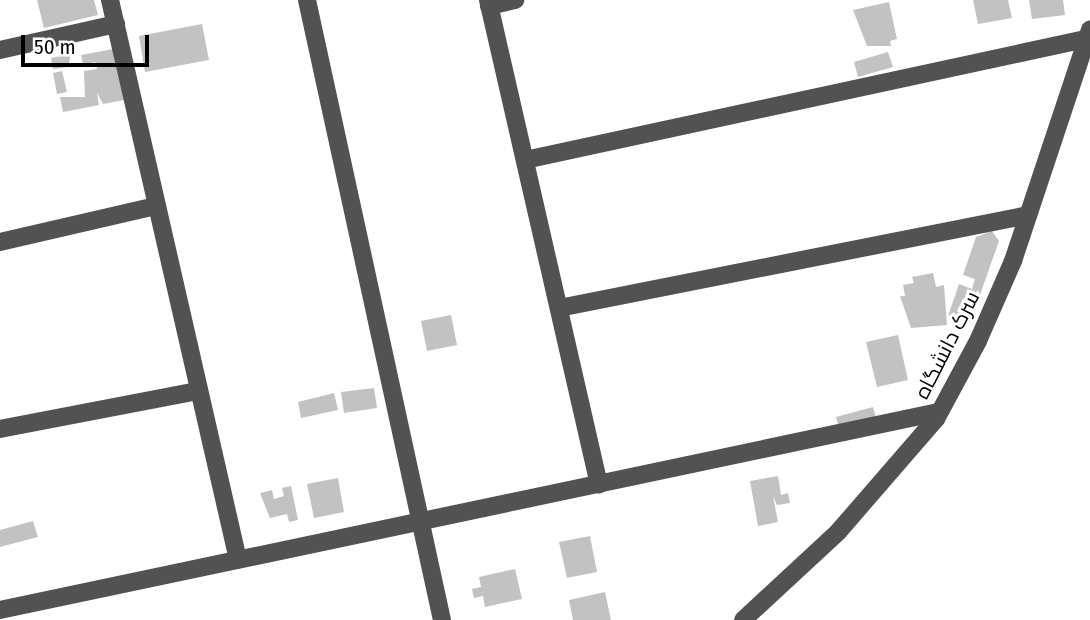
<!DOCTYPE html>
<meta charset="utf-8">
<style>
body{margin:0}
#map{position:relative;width:1090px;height:620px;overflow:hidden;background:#fff;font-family:"Fira Sans Condensed",Cairo,sans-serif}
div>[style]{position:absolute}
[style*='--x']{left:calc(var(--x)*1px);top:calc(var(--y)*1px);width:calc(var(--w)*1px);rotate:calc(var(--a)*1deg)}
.building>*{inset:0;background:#c2c2c2}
.minor>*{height:18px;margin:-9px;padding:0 9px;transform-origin:9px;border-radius:9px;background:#525252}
span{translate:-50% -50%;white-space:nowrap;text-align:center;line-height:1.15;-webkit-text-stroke:6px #fff;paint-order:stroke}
.street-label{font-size:21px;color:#000}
.scale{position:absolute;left:21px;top:35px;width:128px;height:32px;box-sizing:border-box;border:4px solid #000;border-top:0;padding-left:9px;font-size:21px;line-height:24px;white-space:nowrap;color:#000;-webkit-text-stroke:5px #fff;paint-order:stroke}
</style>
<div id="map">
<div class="building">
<i style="clip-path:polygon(37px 0,94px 0,98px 15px,44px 28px)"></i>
<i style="clip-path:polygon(973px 0,1008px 0,1012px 18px,978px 24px)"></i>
<i style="clip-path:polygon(1029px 0,1063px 0,1065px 15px,1032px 19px)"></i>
<i style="clip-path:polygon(889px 2px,897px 39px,890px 41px,891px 46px,867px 46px,853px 10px)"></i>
<i style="clip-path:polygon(202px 24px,209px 60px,145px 72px,139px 36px)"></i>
<i style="clip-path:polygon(113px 49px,124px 100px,103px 104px,97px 93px,99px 105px,63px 112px,60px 97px,85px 97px,84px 71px,97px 69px,95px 62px,83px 65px,81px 55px)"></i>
<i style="clip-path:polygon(888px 52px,893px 67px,858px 77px,854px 62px)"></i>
<i style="clip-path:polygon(71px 54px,68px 67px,53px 69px,51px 58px)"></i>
<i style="clip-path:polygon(62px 71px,67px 92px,57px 94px,53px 73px)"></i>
<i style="clip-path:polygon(992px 231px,999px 241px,970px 323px,948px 316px,959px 284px,972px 289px,975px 279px,963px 275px,976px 237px)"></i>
<i style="clip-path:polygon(933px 273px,936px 287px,944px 285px,947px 325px,911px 328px,900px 296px,905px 296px,903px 285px,914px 283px,912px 277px)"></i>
<i style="clip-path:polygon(451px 315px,457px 345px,427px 351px,421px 321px)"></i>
<i style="clip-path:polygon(898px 335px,908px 380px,877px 387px,866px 342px)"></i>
<i style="clip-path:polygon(374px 388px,377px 408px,344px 413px,341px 392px)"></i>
<i style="clip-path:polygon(334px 393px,338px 410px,301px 418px,298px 402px)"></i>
<i style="clip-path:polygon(873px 407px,877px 421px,840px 431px,836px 417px)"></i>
<i style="clip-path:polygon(778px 476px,781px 495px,788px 493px,790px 503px,777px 505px,773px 496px,778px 522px,758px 526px,750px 481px)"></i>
<i style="clip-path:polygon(338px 478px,344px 512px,314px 518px,307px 484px)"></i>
<i style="clip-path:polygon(291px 486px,298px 520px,289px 522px,287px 514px,270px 518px,260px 493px,272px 490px,274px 499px,284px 496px,282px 488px)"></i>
<i style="clip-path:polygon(33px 521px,38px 537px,0 547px,0 530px)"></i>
<i style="clip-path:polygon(590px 536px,597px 572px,567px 578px,559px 542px)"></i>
<i style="clip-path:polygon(515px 569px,522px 599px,485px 607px,483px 596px,474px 598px,472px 589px,481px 587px,479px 577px)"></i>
<i style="clip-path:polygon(605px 592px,611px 620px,573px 620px,569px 600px)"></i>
</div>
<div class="minor">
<i style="--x:110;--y:0;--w:574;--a:77.12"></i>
<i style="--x:307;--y:0;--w:635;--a:77.72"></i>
<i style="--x:488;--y:0;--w:497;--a:77.1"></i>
<i style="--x:489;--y:6;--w:27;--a:-13"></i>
<i style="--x:0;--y:50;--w:119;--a:-12.6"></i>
<i style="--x:525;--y:160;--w:578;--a:-12.18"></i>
<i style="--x:0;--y:242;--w:160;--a:-13"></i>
<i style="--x:559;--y:308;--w:478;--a:-11.2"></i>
<i style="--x:0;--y:429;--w:202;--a:-10.9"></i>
<i style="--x:0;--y:610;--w:960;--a:-11.91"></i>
<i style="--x:743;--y:620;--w:129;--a:-42.8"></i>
<i style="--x:838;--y:532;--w:150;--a:-49.1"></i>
<i style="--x:936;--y:419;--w:89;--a:-61.7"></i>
<i style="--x:978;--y:341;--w:87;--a:-66.4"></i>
<i style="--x:1013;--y:261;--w:244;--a:-71.6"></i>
</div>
<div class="street-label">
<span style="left:947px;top:345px;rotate:-63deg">سرک دانشگاه</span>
</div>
<div class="scale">50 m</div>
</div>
